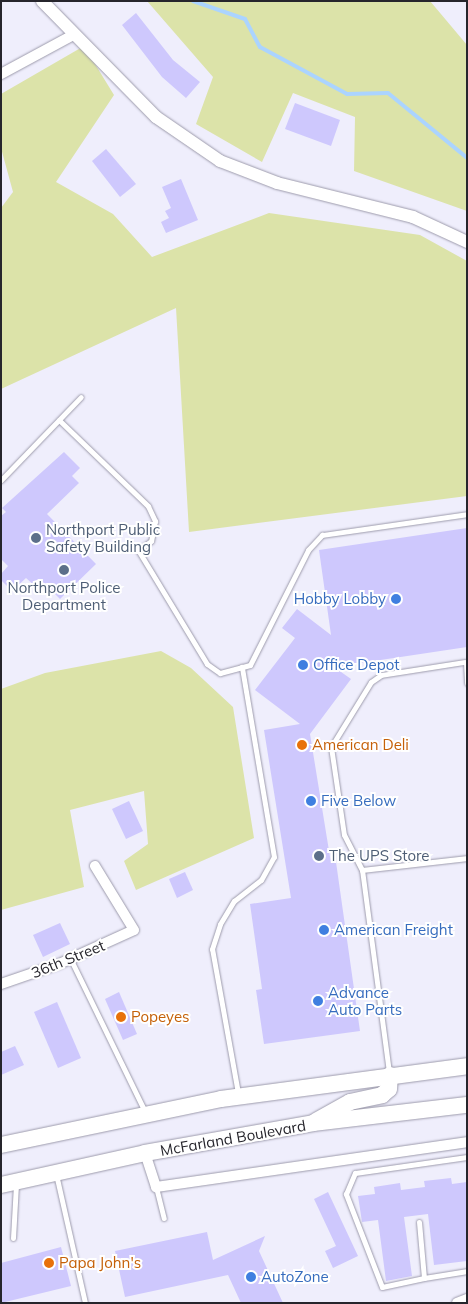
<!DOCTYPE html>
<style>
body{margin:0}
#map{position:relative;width:468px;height:1304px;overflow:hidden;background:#efeefc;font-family:Mulish,sans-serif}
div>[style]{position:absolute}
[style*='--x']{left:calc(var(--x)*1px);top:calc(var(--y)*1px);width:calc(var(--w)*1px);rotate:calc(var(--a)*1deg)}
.green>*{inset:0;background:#dce3a9}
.stream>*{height:4px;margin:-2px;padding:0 2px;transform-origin:2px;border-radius:2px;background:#abd4ff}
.building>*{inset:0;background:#cec8fd}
.roads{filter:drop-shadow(0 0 1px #9d9bac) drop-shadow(0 0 1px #9d9bac)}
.service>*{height:5px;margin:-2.5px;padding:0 2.5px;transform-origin:2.5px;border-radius:2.5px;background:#fff}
.minor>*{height:10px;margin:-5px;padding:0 5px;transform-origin:5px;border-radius:5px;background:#fff}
.tertiary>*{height:12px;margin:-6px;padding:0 6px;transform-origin:6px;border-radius:6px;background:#fff}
.trunk>*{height:16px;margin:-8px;padding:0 8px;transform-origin:8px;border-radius:8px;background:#fff}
.dots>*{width:14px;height:14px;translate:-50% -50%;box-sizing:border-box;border:2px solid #fff;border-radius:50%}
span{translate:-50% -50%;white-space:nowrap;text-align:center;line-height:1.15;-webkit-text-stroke:4px #fff;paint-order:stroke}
.service-label{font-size:15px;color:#4e5e75}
.left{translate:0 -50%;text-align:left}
.shop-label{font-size:15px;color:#366cbe}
.right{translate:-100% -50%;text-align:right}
.food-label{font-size:15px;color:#c56008}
.street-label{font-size:15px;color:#26252c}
.frame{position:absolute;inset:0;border:2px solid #26252c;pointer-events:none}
</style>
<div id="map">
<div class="green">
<i style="clip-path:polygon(147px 1px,430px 1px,467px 45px,467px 211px,354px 171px,355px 117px,293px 93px,262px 162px,196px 124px,213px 77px)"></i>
<i style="clip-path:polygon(84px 46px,114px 95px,56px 182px,113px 214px,152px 257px,269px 213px,420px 235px,467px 261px,467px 496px,189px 532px,176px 308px,1px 389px,1px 208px,13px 192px,1px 148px,1px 94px)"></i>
<i style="clip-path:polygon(161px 651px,191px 668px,233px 707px,254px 838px,136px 890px,124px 861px,148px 844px,144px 791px,70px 810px,84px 887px,1px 910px,1px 689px,45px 673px)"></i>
</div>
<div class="stream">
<i style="--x:193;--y:1;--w:55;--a:19.1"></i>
<i style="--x:245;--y:19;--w:32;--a:62"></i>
<i style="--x:260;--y:47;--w:99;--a:28.4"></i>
<i style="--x:347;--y:94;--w:41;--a:-1.4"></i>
<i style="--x:388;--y:93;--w:102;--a:39.4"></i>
</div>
<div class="building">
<i style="clip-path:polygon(136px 13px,173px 60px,200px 82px,186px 98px,162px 77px,122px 25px)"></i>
<i style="clip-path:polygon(295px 103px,340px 120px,331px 146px,285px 129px)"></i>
<i style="clip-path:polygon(106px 149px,136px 184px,120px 197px,92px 161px)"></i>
<i style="clip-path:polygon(181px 179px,198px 220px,166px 233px,161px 222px,169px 218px,165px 211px,171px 208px,162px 187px)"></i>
<i style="clip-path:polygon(64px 452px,80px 468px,72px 476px,79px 483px,47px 514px,96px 564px,60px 599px,42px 581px,36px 587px,26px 578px,12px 591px,1px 580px,1px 574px,8px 566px,1px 559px,1px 516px,6px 512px,2px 508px)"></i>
<i style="clip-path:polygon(467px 528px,467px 647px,334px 667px,351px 679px,310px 734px,331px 863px,336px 862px,360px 1031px,264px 1044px,256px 990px,262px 989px,250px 904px,291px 898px,264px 730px,300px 724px,255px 690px,295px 638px,282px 628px,297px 609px,331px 635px,319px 550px)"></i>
<i style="clip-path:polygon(129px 801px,143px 831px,126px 839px,112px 809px)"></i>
<i style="clip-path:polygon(185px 872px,193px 890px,177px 898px,169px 879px)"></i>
<i style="clip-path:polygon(60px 923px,70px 944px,43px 957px,33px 935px)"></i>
<i style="clip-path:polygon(119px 992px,137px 1034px,123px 1040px,105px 999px)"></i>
<i style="clip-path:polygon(57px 1002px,81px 1058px,58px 1068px,34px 1012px)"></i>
<i style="clip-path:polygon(15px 1046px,24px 1065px,1px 1075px,1px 1052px)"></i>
<i style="clip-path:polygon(451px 1178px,452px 1184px,467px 1182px,467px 1261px,434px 1265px,428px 1214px,404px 1217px,412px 1276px,386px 1281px,378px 1220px,362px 1222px,358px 1196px,375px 1194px,374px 1187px,400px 1183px,401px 1190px,425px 1187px,424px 1181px)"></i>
<i style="clip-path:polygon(328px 1192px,358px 1256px,333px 1268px,325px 1251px,336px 1246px,314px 1199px)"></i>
<i style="clip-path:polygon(207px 1232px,213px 1260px,265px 1236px,259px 1251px,283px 1303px,241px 1303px,228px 1275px,125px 1297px,115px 1251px)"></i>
<i style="clip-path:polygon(61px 1247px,71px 1286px,1px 1303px,1px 1263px)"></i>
</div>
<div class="roads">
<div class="service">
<i style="--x:59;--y:420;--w:124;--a:44"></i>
<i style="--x:148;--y:506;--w:17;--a:65"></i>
<i style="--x:155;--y:521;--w:20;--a:101"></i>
<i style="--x:151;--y:541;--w:16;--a:145"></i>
<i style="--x:138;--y:550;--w:133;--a:58.8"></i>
<i style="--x:207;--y:664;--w:16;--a:35"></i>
<i style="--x:220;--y:673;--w:31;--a:-15"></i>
<i style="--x:250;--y:665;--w:129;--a:-63.2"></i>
<i style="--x:308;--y:550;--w:21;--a:-47"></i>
<i style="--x:322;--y:535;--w:147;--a:-8.2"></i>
<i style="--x:1;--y:480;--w:115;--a:-46.1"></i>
<i style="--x:466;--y:662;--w:21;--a:87"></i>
<i style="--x:362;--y:870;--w:106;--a:-6.5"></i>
<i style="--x:71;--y:960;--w:169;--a:64"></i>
<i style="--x:389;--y:1072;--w:204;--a:-97.6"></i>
<i style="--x:362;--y:870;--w:39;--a:-117"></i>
<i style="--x:344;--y:835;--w:89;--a:-98.4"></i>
<i style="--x:331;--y:747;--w:76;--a:-58.4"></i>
<i style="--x:371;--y:682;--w:12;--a:-35"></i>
<i style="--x:381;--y:675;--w:84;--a:-8.9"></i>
<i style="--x:238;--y:1093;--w:146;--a:-100.2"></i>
<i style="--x:212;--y:949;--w:26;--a:-72"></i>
<i style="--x:220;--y:924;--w:27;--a:-59"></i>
<i style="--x:234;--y:901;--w:34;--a:-38"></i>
<i style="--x:261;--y:880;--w:26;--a:-61"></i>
<i style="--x:274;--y:857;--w:193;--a:-99.6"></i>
<i style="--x:56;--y:1174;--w:132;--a:77.3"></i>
<i style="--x:156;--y:1187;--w:32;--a:76"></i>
<i style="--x:419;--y:1222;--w:56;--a:84.9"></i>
<i style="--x:424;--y:1278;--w:43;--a:167.9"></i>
<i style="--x:382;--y:1287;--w:100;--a:-111.2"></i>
<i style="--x:346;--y:1194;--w:23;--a:-67"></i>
<i style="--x:355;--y:1173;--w:113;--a:-8.1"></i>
<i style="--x:13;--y:1238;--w:54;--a:-86.8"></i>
<i style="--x:424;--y:1278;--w:44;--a:-9.2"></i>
</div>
<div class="minor">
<i style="--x:1;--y:74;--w:82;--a:-28.4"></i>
<i style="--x:1;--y:984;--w:61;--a:-19"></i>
<i style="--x:59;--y:964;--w:82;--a:-24.4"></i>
<i style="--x:134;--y:930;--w:75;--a:-121.4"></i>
<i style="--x:145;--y:1153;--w:36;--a:72"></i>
<i style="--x:156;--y:1187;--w:314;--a:-8.2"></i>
<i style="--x:457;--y:1303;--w:11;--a:-22"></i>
</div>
<div class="tertiary">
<i style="--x:42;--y:1;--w:163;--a:45.5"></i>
<i style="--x:156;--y:117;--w:78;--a:34.5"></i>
<i style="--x:220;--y:161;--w:61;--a:21.1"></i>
<i style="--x:277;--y:183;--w:140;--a:14"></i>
<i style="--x:413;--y:217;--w:60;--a:24.8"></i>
</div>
<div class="trunk">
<i style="--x:316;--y:1121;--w:39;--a:-29"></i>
<i style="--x:350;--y:1102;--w:33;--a:-12"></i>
<i style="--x:382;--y:1095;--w:9;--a:-41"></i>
<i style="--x:389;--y:1089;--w:14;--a:-86"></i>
<i style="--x:1;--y:1145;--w:225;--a:-11.8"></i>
<i style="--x:221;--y:1099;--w:248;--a:-7.6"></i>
<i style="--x:1;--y:1185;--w:148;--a:-12.5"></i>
<i style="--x:145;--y:1153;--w:171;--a:-10.1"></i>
<i style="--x:313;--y:1123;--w:155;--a:-6.7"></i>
</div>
</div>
<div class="dots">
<i style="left:36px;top:538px;background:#5c6f8a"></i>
<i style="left:64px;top:570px;background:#5c6f8a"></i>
<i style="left:396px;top:599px;background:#3f7fe0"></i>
<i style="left:303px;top:665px;background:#3f7fe0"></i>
<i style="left:302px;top:745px;background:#e8710a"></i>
<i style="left:311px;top:801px;background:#3f7fe0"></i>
<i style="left:319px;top:856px;background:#5c6f8a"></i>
<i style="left:324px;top:930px;background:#3f7fe0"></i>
<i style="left:318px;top:1001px;background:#3f7fe0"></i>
<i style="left:121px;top:1017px;background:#e8710a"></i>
<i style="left:49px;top:1263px;background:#e8710a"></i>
<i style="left:251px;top:1277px;background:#3f7fe0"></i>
</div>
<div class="service-label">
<span class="left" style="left:46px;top:538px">Northport Public<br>Safety Building</span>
<span style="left:64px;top:596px">Northport Police<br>Department</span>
<span class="left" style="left:329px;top:856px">The UPS Store</span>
</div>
<div class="shop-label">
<span class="right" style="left:386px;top:599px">Hobby Lobby</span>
<span class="left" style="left:313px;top:665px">Office Depot</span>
<span class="left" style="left:321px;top:801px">Five Below</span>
<span class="left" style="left:334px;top:930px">American Freight</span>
<span class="left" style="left:328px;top:1001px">Advance<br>Auto Parts</span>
<span class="left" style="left:261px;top:1277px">AutoZone</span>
</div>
<div class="food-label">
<span class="left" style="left:312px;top:745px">American Deli</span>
<span class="left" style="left:131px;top:1017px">Popeyes</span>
<span class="left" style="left:59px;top:1263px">Papa John's</span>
</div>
<div class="street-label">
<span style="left:68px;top:959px;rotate:-22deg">36th Street</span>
<span style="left:233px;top:1138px;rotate:-10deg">McFarland Boulevard</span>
</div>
<div class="frame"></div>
</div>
